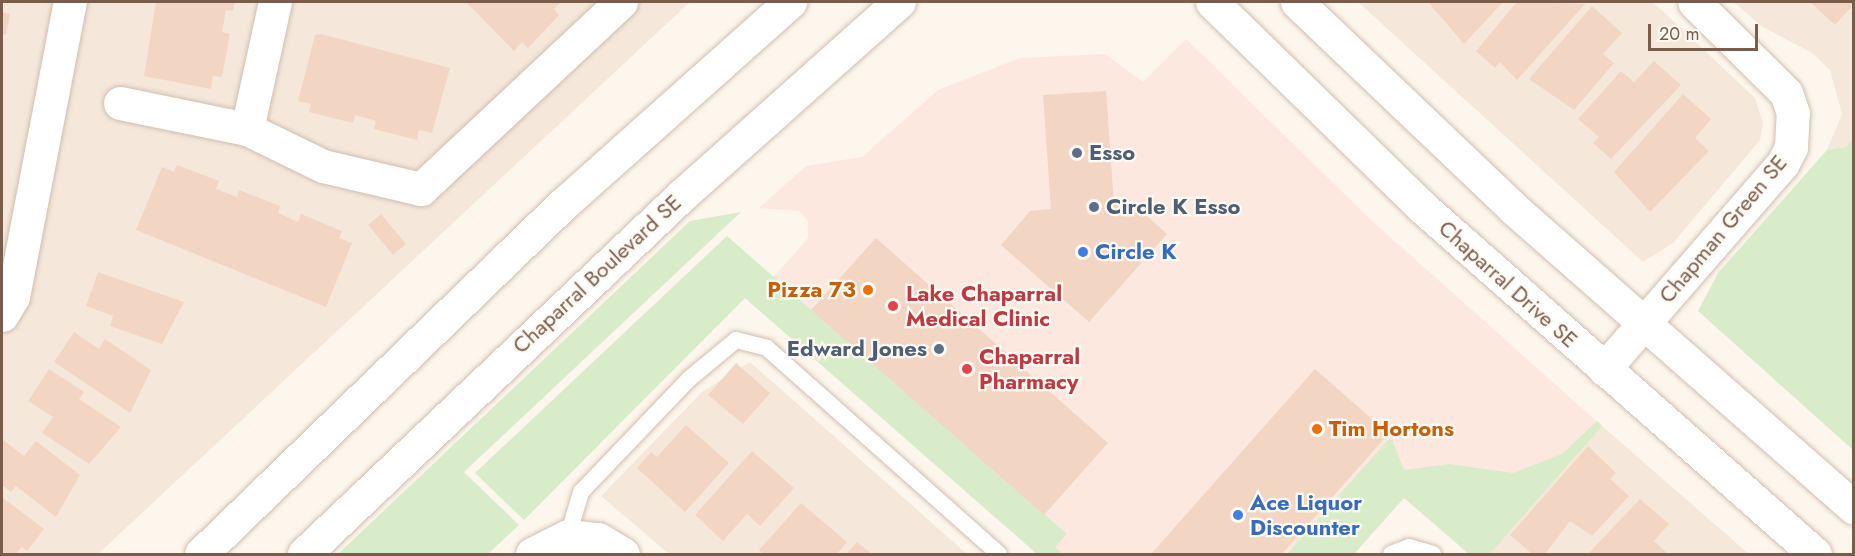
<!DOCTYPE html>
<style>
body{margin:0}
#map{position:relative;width:1855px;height:556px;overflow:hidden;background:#fdf6ec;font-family:Jost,sans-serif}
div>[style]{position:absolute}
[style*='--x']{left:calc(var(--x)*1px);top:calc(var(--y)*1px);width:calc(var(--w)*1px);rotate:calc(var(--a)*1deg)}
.residential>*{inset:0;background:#f5e8da}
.commercial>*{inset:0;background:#fde8e0}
.green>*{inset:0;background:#d8ecc9}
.building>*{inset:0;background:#f3d5c3}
.roads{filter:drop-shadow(0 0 2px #d1beb0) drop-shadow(0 0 2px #d1beb0)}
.lane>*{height:16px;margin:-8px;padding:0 8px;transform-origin:8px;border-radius:8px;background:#fff}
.street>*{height:33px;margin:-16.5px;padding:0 16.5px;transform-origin:16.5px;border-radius:16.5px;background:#fff}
.secondary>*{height:33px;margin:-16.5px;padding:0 16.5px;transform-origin:16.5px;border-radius:16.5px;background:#fff}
.dots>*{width:16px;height:16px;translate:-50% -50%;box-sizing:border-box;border:3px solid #fffaf3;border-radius:50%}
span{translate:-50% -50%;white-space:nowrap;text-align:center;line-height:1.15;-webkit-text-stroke:4.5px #fffaf3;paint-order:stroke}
.service-label{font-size:22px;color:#4e5e75;font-weight:700}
.left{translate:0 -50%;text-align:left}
.right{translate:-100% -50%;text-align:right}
.street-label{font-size:22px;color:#7a5c4d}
.shop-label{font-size:22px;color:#366cbe;font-weight:700}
.food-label{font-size:22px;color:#c56008;font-weight:700}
.health-label{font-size:22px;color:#be3a42;font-weight:700}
.frame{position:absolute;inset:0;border:3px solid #7a5c4d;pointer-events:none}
.scale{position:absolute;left:1648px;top:24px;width:110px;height:27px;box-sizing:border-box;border:3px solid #7a5c4d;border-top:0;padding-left:8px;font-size:18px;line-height:21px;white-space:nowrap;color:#7a5c4d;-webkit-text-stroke:4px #fffaf3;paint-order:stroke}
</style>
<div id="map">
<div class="residential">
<i style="clip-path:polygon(2px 2px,690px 2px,98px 554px,2px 554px)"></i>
<i style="clip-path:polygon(1358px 2px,1653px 2px,1755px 98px,1763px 123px,1760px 140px,1673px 243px,1643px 262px)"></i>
<i style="clip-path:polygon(1734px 2px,1853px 2px,1854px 139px,1847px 147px,1827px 150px,1842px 114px,1830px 70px,1812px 53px,1761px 26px)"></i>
<i style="clip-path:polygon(750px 362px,967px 554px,669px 554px,601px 496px,702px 392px)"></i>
<i style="clip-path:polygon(1602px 426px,1749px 554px,1490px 554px)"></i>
</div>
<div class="commercial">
<i style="clip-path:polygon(1186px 39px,1371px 220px,1602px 426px,1490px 554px,1469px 554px,1404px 498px,1354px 554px,1037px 554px,751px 303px,808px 238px,808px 221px,799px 211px,759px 208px,806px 166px,862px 157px,938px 90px,1020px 58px,1105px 54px,1143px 82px)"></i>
</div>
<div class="green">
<i style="clip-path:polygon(1853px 139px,1853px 450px,1698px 311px,1718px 273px,1827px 150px,1846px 147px)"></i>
<i style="clip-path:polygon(741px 212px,464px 472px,519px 525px,488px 554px,338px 554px,690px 221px)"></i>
<i style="clip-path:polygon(727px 236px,1067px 534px,1055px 547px,1063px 554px,1037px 554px,745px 298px,524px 520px,475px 473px)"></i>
<i style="clip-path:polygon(1597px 421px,1602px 426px,1490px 554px,1469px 554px,1404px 498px,1354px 554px,1287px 554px,1387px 441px,1392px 439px,1404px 470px,1449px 464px,1513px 473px,1562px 454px)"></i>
</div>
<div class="building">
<i style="clip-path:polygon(156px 2px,235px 2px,233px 11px,226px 10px,222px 32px,230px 34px,222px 77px,213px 76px,211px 89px,144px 76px)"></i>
<i style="clip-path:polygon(466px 2px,561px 2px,554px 9px,559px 15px,528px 48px,522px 42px,514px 51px)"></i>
<i style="clip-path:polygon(1428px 2px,1503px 2px,1464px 44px)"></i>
<i style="clip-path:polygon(1517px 2px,1585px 4px,1517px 80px,1500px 62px,1495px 68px,1476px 51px)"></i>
<i style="clip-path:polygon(1810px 2px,1854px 2px,1854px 4px,1835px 25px)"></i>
<i style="clip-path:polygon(1592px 6px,1622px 33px,1603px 54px,1614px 63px,1574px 110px,1529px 79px)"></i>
<i style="clip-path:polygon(2px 12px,10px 14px,6px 35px,2px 34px)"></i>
<i style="clip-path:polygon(321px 34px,450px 68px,432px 133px,419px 130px,417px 140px,374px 129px,376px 121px,355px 115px,353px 123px,309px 112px,311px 104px,298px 101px,315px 35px)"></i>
<i style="clip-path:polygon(1654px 61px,1681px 85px,1611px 159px,1593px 143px,1599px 137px,1578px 119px,1621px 71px,1634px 82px)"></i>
<i style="clip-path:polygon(1106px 91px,1114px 204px,1134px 204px,1167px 234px,1089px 322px,1001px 245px,1030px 211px,1051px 209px,1043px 95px)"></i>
<i style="clip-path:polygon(1683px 94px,1711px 119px,1695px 138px,1709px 151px,1650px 212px,1614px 172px)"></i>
<i style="clip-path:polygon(177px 165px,219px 181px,216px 189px,237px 197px,239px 190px,280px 206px,278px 213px,298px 222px,301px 214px,342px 231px,339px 238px,352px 243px,326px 307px,136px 230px,162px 167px,174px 172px)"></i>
<i style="clip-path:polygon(381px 214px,406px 244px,393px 255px,368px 225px)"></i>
<i style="clip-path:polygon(876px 238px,1108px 443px,1044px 515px,811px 310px)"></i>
<i style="clip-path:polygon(98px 272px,184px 302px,162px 344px,110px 326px,113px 316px,86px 306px)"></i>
<i style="clip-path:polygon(74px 332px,99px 349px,105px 339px,151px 370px,130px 413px,54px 362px)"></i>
<i style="clip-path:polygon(736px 363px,770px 393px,743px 424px,708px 395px)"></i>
<i style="clip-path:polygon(49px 369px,84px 392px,79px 399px,121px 427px,89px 464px,42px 433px,53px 417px,28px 401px)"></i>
<i style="clip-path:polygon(1315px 369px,1388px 433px,1384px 439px,1282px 554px,1151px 554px)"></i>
<i style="clip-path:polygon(686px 425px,729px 463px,685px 512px,637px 468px,651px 452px,657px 457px)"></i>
<i style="clip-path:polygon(2px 439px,24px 456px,36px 441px,80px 475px,56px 517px,16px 486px,11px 492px,2px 485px)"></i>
<i style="clip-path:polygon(1588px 446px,1616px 473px,1610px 479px,1629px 496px,1592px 536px,1570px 521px,1545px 554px,1532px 554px,1510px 535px)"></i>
<i style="clip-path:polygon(752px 451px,794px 488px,760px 526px,747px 514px,723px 541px,695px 515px)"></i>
<i style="clip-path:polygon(2px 497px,44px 529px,27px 551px,22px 547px,16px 554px,2px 554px)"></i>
<i style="clip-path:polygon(1640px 499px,1669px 524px,1654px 541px,1668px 554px,1588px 554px)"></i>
<i style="clip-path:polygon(801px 503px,847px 542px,837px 554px,763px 554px,759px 550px)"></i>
<i style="clip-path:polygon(857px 542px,872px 554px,846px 554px)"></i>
</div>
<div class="roads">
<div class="lane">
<i style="--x:568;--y:536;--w:46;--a:-73.5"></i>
<i style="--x:581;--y:492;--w:156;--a:-46.3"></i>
<i style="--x:689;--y:379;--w:61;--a:-39.7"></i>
<i style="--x:736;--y:340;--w:32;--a:14"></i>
<i style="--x:767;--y:348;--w:310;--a:41.6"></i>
<i style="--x:1391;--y:554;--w:19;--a:-21"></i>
<i style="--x:1409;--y:547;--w:25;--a:16"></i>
</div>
<div class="street">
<i style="--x:120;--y:103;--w:130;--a:11.6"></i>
<i style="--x:247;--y:129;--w:85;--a:26"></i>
<i style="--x:323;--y:166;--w:101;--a:13.2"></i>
<i style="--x:421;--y:189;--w:274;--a:-43.1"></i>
<i style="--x:247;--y:129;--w:130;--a:-77.6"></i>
<i style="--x:2;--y:315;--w:21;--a:-59"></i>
<i style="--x:13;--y:297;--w:300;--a:-79.1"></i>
<i style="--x:1604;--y:369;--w:273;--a:-49"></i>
<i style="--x:1783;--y:163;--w:18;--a:-63"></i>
<i style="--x:1791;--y:147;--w:34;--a:-87"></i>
<i style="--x:1793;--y:113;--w:21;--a:-109"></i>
<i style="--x:1786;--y:93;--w:129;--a:-135.3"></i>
<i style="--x:532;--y:554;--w:40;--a:-26.6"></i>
<i style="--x:568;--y:536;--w:30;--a:6"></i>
<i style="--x:598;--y:539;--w:29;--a:31"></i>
</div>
<div class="secondary">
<i style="--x:1212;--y:2;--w:293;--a:44.3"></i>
<i style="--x:1422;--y:207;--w:524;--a:41.44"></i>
<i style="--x:1297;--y:2;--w:298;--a:43.6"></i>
<i style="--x:1513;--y:208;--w:454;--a:41.3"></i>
<i style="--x:201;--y:554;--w:501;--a:-44.03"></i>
<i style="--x:561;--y:206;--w:307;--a:-41.7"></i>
<i style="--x:304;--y:554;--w:520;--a:-43.52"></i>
<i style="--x:681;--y:196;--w:292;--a:-41.7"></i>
</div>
</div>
<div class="dots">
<i style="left:1077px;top:153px;background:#5c6f8a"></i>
<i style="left:1094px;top:207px;background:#5c6f8a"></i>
<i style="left:1083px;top:252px;background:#3f7fe0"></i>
<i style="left:868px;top:290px;background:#e8710a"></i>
<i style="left:893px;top:306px;background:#e0444e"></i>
<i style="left:939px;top:349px;background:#5c6f8a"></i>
<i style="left:967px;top:369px;background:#e0444e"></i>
<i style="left:1317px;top:429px;background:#e8710a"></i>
<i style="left:1238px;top:515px;background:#3f7fe0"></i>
</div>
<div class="service-label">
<span class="left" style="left:1089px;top:153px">Esso</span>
<span class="left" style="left:1106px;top:207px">Circle K Esso</span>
<span class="right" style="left:927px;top:349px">Edward Jones</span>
</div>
<div class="street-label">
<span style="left:1723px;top:229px;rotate:-50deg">Chapman Green SE</span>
<span style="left:597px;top:274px;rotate:-43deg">Chaparral Boulevard SE</span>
<span style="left:1508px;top:284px;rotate:42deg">Chaparral Drive SE</span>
</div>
<div class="shop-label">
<span class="left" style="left:1095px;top:252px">Circle K</span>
<span class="left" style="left:1250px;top:515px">Ace Liquor<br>Discounter</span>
</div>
<div class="food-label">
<span class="right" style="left:856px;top:290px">Pizza 73</span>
<span class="left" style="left:1329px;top:429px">Tim Hortons</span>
</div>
<div class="health-label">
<span class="left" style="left:906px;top:306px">Lake Chaparral<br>Medical Clinic</span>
<span class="left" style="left:979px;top:369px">Chaparral<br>Pharmacy</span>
</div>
<div class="frame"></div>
<div class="scale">20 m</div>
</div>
